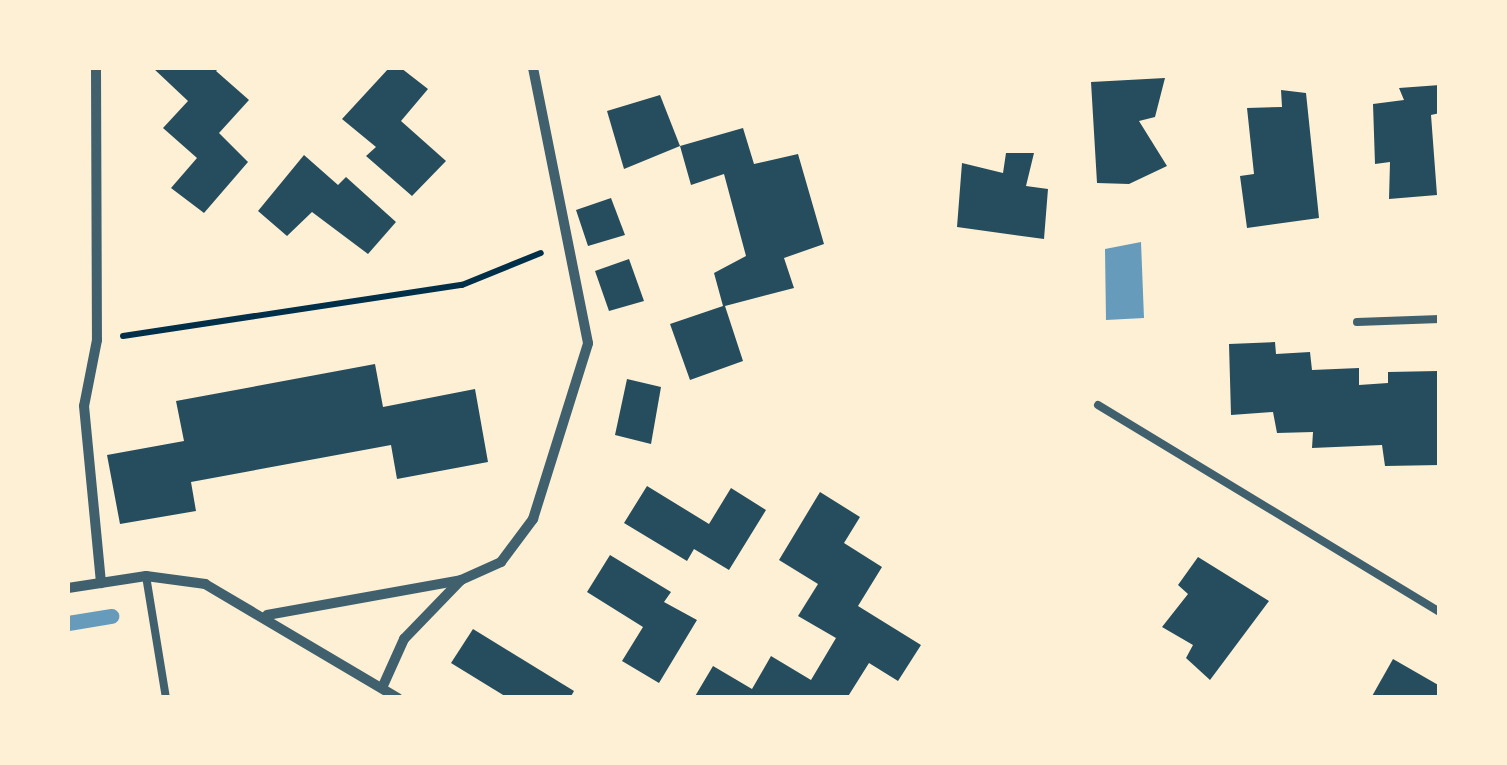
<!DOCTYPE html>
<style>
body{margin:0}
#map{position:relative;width:1507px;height:765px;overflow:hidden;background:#fdf0d5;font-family:Karla,sans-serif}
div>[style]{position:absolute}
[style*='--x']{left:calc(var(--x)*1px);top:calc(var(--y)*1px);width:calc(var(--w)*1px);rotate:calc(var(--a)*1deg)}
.water>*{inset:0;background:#669bbc}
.stream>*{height:15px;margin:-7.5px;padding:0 7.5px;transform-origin:7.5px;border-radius:7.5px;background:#669bbc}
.building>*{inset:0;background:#264d5e}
.path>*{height:6px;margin:-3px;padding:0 3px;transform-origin:3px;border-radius:3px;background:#003049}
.service>*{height:8px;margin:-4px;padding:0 4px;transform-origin:4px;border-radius:4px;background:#3f606c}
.minor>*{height:10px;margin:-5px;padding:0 5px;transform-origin:5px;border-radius:5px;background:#3f606c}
span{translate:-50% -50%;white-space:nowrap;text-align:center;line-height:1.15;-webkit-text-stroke:10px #fdf0d5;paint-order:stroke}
.frame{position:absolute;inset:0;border:70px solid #fdf0d5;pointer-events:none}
</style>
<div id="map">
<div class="water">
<i style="clip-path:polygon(1141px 242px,1144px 318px,1106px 320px,1105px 249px)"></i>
</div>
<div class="stream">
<i style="--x:68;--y:623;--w:44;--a:-9.2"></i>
</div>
<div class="building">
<i style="clip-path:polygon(153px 68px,219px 68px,216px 71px,249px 100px,219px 133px,248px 162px,204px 213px,171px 188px,197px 158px,163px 128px,188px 101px)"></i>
<i style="clip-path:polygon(389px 68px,401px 68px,428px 89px,401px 121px,446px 161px,412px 196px,366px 156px,376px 147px,342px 119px)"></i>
<i style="clip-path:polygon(1165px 78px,1155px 117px,1139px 121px,1167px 166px,1129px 184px,1097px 183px,1091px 82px)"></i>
<i style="clip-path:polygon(1440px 85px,1440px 113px,1431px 115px,1437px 195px,1389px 199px,1390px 162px,1375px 164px,1373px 104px,1404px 100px,1399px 88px)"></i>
<i style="clip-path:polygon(1281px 90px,1306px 93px,1319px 218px,1247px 228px,1240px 176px,1254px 174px,1247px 108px,1282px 107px)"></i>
<i style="clip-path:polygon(660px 95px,680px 146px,624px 169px,607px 111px)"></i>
<i style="clip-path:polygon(743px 128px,754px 164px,798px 154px,824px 244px,784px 258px,794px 288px,725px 306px,743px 361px,690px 380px,670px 324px,723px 306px,714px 273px,746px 256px,724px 174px,691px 185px,680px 146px)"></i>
<i style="clip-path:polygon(1006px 153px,1034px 153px,1026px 186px,1048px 189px,1044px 239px,957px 227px,962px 163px,1003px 173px)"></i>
<i style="clip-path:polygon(304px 155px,338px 185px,346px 177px,396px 222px,368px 254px,312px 212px,287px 236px,258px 211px)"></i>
<i style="clip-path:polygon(611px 198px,625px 235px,588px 246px,576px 210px)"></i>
<i style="clip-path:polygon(629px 259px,644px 301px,609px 311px,595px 271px)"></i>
<i style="clip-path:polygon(1275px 342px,1276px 354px,1310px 352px,1312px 370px,1359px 368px,1359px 385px,1388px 383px,1388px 372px,1438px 371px,1440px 465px,1385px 466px,1382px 445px,1312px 448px,1313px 432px,1277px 433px,1273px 412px,1231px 415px,1229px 344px)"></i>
<i style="clip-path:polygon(375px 364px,383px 407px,475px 389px,488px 462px,397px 479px,391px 445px,191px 482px,196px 511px,120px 524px,107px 455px,184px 441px,176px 401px)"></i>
<i style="clip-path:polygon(627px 379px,661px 387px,651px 444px,615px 435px)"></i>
<i style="clip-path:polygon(647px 486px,709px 524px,731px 488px,766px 510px,729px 570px,694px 549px,687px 561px,624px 523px)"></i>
<i style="clip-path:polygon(820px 492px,860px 517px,844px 543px,882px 567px,858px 606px,921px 645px,898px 681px,869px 663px,847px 698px,694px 698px,713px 666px,752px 689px,771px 656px,811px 680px,836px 638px,798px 616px,818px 584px,779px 560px)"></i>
<i style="clip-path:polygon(610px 555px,671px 592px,664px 602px,697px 620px,659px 683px,622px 661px,643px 627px,587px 592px)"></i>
<i style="clip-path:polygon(1198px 557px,1269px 601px,1210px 680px,1186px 658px,1193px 645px,1162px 627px,1188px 594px,1178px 585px)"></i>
<i style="clip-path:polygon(473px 629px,574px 691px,570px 698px,508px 698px,451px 663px)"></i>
<i style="clip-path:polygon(1393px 659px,1440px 686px,1440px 698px,1371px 698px)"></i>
</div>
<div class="path">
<i style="--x:123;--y:336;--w:343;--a:-8.6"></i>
<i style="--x:462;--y:285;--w:85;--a:-22.1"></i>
</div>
<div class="service">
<i style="--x:1357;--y:322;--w:83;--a:-2.1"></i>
<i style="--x:1098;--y:405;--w:400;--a:31.2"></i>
<i style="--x:146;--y:576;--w:124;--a:80.7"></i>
</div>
<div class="minor">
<i style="--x:96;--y:68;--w:272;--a:89.8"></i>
<i style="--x:97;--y:340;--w:67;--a:101.1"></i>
<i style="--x:84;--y:406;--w:178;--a:84.5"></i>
<i style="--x:68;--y:588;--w:79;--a:-8.7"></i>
<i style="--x:146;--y:576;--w:60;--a:7.7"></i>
<i style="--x:205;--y:584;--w:224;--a:30.6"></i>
<i style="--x:267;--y:615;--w:197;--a:-10.2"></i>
<i style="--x:461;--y:580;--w:44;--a:-24.2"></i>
<i style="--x:501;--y:562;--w:54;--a:-53.3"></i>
<i style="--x:533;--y:519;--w:184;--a:-72.6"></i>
<i style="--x:588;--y:343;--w:280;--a:-101.3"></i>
<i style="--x:382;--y:688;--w:54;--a:-65.8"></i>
<i style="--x:404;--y:639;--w:82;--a:-46"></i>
</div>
<div class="frame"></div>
</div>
